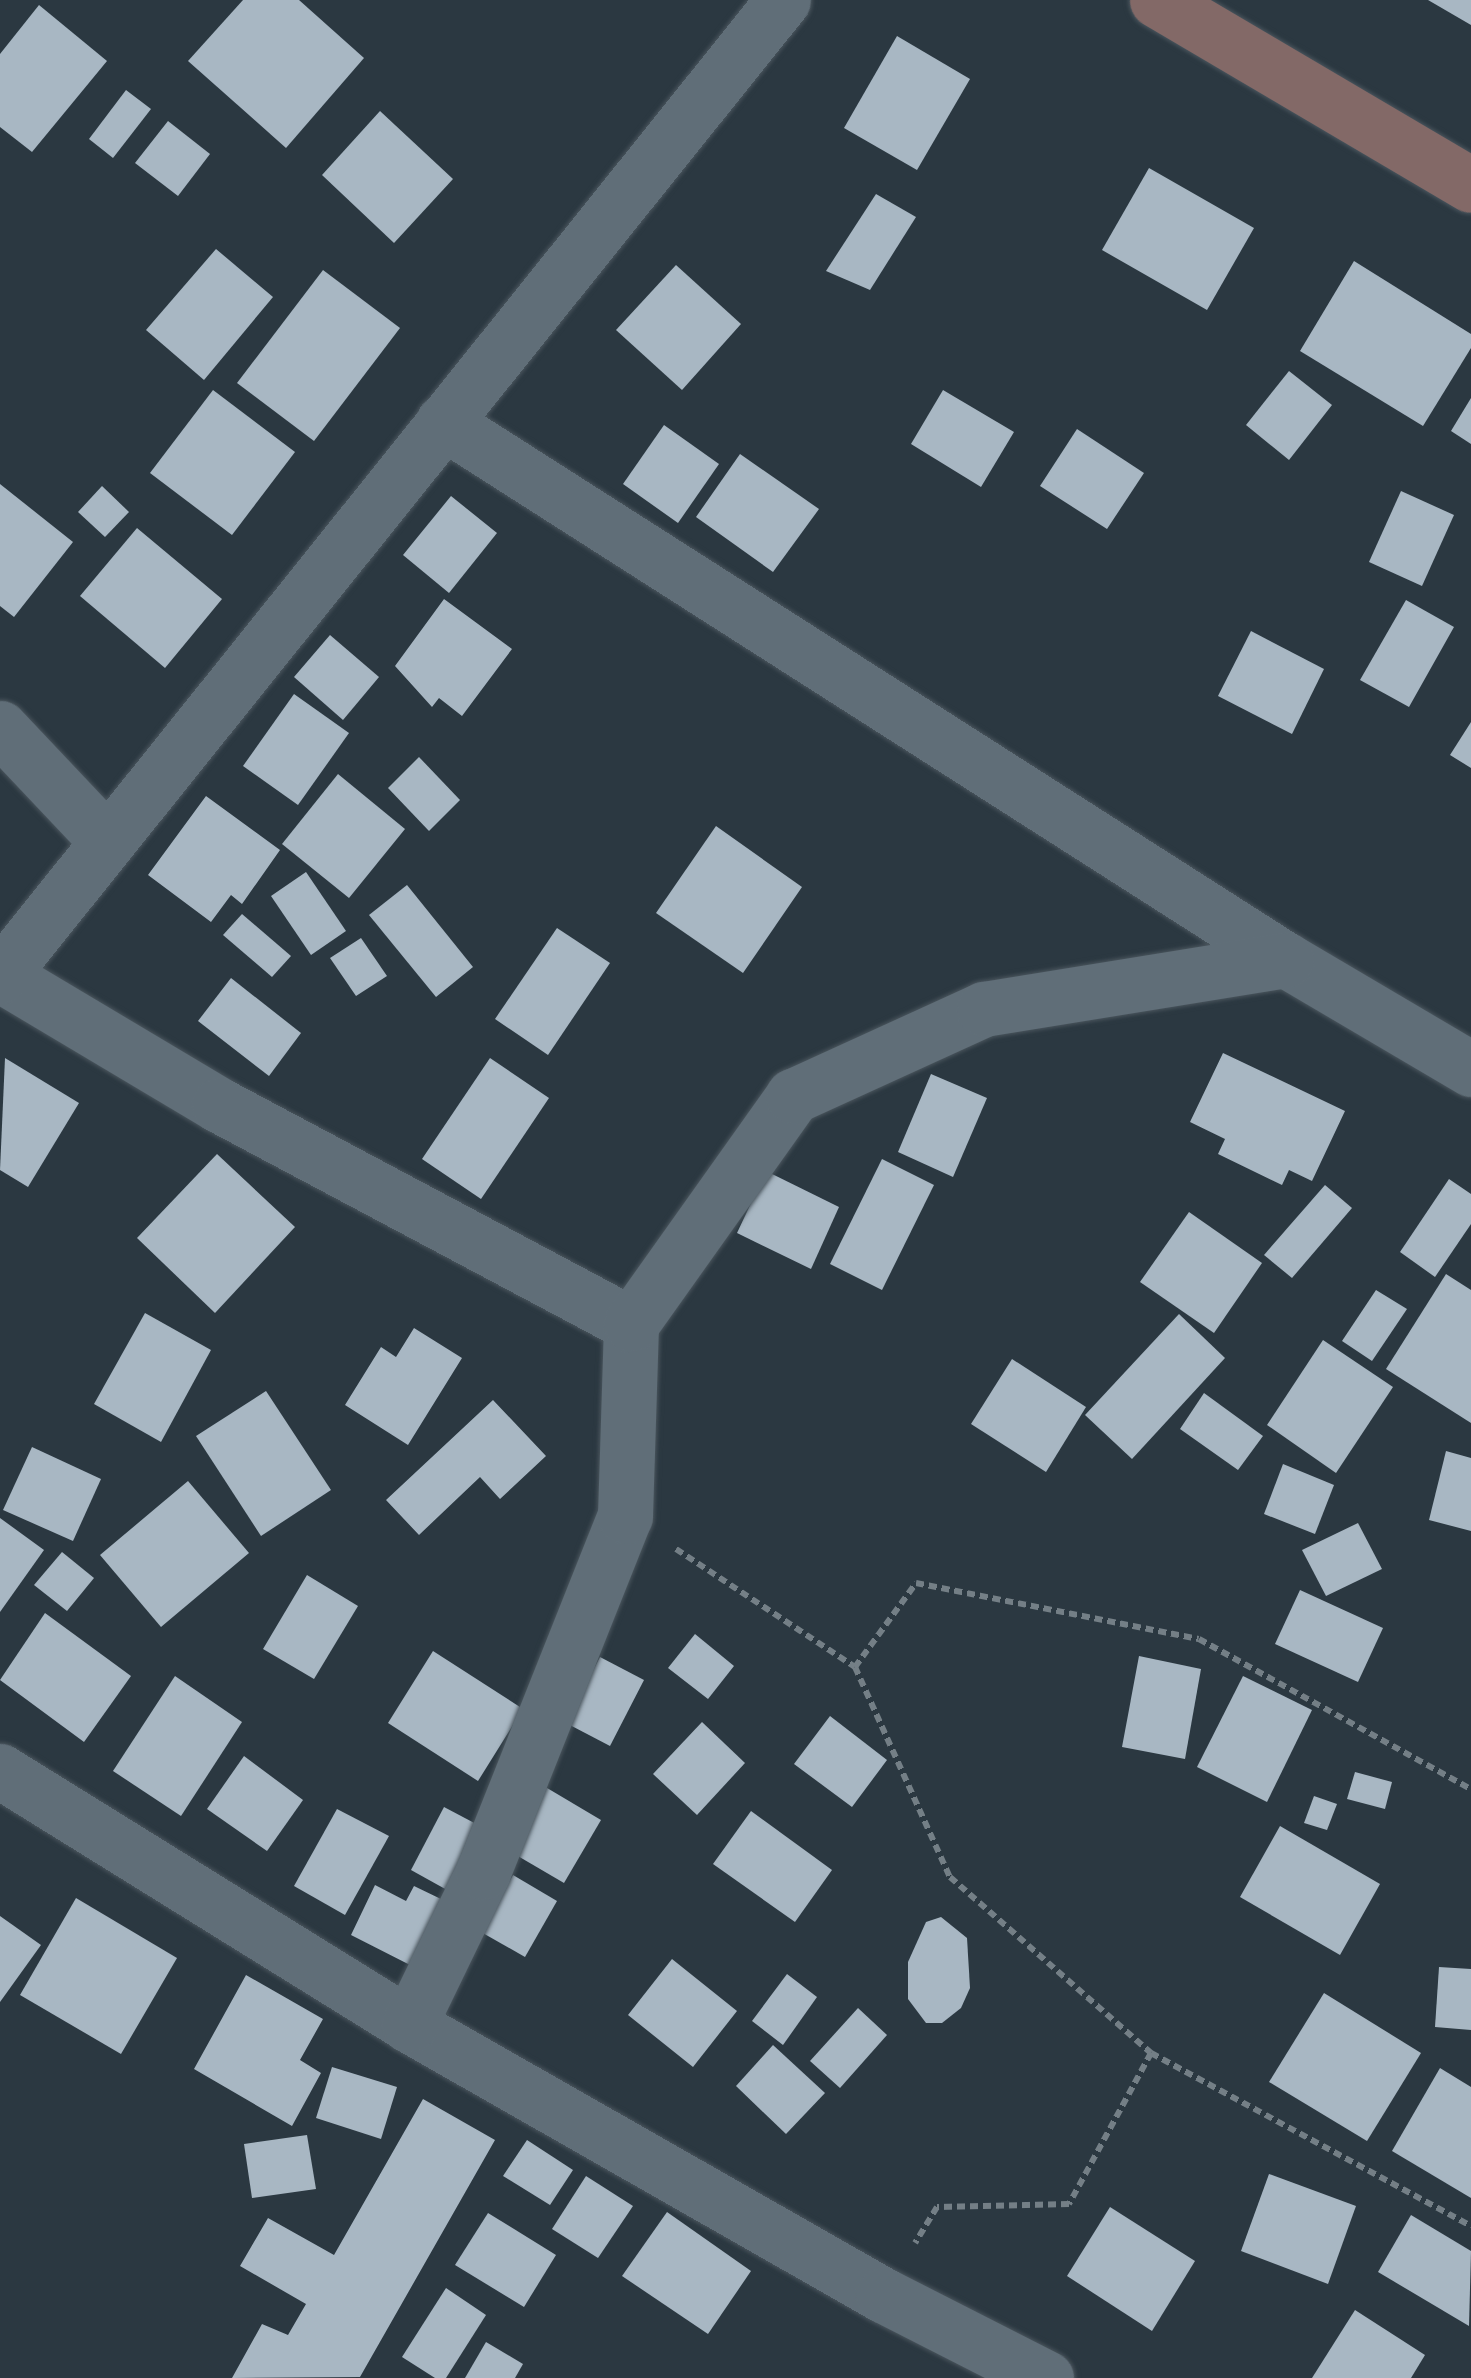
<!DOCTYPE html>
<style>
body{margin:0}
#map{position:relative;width:1471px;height:2378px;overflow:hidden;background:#2b3841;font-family:Helvetica,sans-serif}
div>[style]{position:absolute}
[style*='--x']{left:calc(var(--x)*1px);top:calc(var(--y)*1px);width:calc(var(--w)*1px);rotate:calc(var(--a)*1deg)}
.building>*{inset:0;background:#a8b7c3}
.path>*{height:6px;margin-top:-3px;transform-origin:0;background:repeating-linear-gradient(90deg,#747f86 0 8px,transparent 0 13px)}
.roads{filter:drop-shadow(0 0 2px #4a555d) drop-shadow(0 0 2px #4a555d)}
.street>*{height:55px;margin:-27.5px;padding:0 27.5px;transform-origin:27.5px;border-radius:27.5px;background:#606e78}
.secondary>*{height:55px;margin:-27.5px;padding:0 27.5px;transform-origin:27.5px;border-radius:27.5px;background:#836967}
span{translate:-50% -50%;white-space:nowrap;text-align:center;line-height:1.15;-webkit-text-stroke:10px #222e37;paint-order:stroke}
</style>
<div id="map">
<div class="building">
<i style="clip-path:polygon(243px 0,299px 0,364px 58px,286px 148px,188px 61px)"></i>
<i style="clip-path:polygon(1428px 0,1471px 0,1471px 25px)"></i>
<i style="clip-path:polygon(39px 5px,107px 61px,32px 152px,0 127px,0 54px)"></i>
<i style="clip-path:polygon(897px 36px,970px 79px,917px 170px,844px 128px)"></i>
<i style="clip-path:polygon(126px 90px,151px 109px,113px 158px,89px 139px)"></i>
<i style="clip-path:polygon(380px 111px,453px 179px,394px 243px,322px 175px)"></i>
<i style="clip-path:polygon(168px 121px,210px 154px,178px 196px,135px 163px)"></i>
<i style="clip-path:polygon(1149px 168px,1254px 228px,1207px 310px,1102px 250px)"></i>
<i style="clip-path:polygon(876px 194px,916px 217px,870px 290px,826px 271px)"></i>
<i style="clip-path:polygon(216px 249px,273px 297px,204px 380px,146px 330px)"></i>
<i style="clip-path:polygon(1354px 261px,1471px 334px,1471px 348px,1423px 426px,1300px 351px)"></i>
<i style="clip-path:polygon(676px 265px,741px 324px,682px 390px,616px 330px)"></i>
<i style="clip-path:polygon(323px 270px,400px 328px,314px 441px,237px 383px)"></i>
<i style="clip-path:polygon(1289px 371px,1332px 405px,1289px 460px,1246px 425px)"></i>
<i style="clip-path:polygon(213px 390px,295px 452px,232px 535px,150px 473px)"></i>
<i style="clip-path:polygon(943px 390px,1014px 432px,981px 487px,911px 444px)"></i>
<i style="clip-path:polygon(1471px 398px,1471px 444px,1451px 431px)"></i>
<i style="clip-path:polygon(664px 425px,719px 464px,678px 523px,623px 484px)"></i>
<i style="clip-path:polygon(1077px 429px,1144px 473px,1107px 529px,1040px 486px)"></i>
<i style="clip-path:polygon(740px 454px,819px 509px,773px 572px,696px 517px)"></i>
<i style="clip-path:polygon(0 484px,73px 542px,14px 617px,0 606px)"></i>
<i style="clip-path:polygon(102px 486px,129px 512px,105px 537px,78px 512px)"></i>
<i style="clip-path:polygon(1401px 491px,1454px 515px,1422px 586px,1369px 562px)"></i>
<i style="clip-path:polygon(451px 496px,497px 533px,449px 593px,403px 555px)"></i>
<i style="clip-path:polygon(137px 528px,222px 599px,165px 668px,80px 596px)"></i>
<i style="clip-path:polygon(444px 599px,512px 649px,462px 716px,439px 698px,432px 707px,395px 666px)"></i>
<i style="clip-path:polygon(1406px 600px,1454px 627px,1409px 707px,1360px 680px)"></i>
<i style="clip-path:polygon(1251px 631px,1324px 669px,1292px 734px,1218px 696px)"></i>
<i style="clip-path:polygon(330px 635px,379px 677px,343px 720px,294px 677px)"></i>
<i style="clip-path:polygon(294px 694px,349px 733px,298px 805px,243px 766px)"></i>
<i style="clip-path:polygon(1471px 722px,1471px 768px,1450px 755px)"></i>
<i style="clip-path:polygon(419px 757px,460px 800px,429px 831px,388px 788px)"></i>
<i style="clip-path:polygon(338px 774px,405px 829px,349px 898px,282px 844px)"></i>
<i style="clip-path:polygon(206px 796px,280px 850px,242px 904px,231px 895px,211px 922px,148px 875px)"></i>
<i style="clip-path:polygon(716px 826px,802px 887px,743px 973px,656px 913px)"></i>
<i style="clip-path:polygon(306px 872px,346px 931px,311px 955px,271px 896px)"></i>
<i style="clip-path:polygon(407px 885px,473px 967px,436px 997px,369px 915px)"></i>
<i style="clip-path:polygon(242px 914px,291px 956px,272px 977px,223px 935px)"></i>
<i style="clip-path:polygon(557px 928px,610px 963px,548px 1055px,495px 1019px)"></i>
<i style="clip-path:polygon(361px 938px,387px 976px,356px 996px,330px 958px)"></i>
<i style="clip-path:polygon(231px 978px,301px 1033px,269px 1076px,198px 1021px)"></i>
<i style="clip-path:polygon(1223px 1053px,1345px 1111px,1312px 1181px,1289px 1170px,1282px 1185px,1218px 1154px,1225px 1139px,1190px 1122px)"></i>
<i style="clip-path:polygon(5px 1058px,79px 1103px,28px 1187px,0 1170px)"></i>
<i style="clip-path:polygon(490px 1058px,549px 1098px,481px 1199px,422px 1159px)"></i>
<i style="clip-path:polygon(931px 1074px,987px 1098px,953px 1177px,898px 1152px)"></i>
<i style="clip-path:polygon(217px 1154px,295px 1227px,215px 1313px,137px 1238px)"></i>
<i style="clip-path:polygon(882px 1159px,934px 1185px,882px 1290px,830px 1264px)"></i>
<i style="clip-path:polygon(766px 1171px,839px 1207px,811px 1269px,737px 1233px)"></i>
<i style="clip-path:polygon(1449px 1179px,1471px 1194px,1471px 1224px,1435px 1277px,1400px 1252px)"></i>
<i style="clip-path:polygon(1325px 1185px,1352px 1208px,1292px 1278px,1264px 1255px)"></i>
<i style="clip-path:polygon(1189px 1212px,1262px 1263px,1214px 1333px,1140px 1282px)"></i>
<i style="clip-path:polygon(1446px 1274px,1471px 1290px,1471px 1423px,1386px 1369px)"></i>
<i style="clip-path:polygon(1376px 1290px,1407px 1309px,1372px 1361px,1342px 1341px)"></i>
<i style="clip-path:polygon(145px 1313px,211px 1350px,161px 1442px,94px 1404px)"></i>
<i style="clip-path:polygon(1179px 1314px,1225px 1358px,1132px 1459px,1085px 1415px)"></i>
<i style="clip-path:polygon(414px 1328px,462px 1358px,408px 1445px,345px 1405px,381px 1347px,396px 1357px)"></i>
<i style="clip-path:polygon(1323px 1340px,1393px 1387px,1336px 1473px,1267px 1425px)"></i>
<i style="clip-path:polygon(1012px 1359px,1086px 1407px,1046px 1472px,971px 1424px)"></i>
<i style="clip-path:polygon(266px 1391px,331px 1490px,261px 1536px,196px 1436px)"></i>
<i style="clip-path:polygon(1204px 1393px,1263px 1436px,1238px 1470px,1180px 1429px)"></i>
<i style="clip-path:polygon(493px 1400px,546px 1456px,500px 1499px,480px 1477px,419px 1535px,386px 1500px)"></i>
<i style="clip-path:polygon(32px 1447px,101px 1479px,73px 1541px,3px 1510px)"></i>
<i style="clip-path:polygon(1446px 1451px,1471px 1458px,1471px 1531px,1429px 1520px)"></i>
<i style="clip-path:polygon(1283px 1464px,1334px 1485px,1315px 1534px,1264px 1514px)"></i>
<i style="clip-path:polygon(188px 1481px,249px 1553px,161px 1627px,100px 1555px)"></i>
<i style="clip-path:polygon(0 1518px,44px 1550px,0 1612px)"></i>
<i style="clip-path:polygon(1358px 1523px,1382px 1569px,1326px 1596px,1302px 1550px)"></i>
<i style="clip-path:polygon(62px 1552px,94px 1578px,67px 1611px,34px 1585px)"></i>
<i style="clip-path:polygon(307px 1575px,358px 1606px,314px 1679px,263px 1649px)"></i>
<i style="clip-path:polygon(1300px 1590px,1383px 1628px,1358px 1682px,1275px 1644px)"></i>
<i style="clip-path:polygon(45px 1613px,131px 1676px,84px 1742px,0 1680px)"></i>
<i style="clip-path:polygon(695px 1634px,734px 1666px,708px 1699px,668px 1668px)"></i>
<i style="clip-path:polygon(433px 1651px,523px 1709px,478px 1781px,388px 1723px)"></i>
<i style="clip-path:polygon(1139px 1656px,1201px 1669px,1185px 1759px,1122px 1747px)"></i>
<i style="clip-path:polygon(600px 1657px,644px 1680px,610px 1746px,566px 1723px)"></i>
<i style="clip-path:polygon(175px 1676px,242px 1722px,181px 1816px,113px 1771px)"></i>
<i style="clip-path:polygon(1243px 1676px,1312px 1710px,1267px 1802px,1197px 1767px)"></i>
<i style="clip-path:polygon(830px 1716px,887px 1760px,852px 1807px,794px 1764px)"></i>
<i style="clip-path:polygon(702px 1722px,745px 1763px,697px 1815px,653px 1774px)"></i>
<i style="clip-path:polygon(244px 1756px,303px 1800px,267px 1851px,207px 1809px)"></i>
<i style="clip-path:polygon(1355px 1772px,1392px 1782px,1385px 1809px,1347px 1799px)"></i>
<i style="clip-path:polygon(542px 1785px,601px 1820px,564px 1883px,504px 1848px)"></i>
<i style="clip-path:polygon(1314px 1796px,1337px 1804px,1327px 1830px,1304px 1823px)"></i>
<i style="clip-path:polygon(444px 1807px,480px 1826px,447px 1890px,411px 1870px)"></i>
<i style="clip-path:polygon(337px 1809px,389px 1836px,345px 1915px,294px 1886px)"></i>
<i style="clip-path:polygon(751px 1811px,832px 1870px,795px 1922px,713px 1864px)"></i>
<i style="clip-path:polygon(1280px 1826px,1380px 1884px,1340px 1955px,1240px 1897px)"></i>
<i style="clip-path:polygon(513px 1875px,557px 1901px,525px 1957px,481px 1932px)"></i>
<i style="clip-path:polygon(375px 1885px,406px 1901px,414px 1886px,443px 1900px,410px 1965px,351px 1935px)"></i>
<i style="clip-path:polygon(76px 1898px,177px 1958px,121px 2054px,20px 1995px)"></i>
<i style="clip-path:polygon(0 1916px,41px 1945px,0 2002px)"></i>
<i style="clip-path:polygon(941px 1917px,967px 1938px,970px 1988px,961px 2008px,942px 2023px,926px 2023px,908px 1999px,908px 1962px,926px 1922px)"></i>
<i style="clip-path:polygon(672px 1959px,737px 2011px,693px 2067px,628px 2015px)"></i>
<i style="clip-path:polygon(1439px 1967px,1471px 1969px,1471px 2030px,1435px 2027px)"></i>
<i style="clip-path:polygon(787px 1974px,817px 1997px,783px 2045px,752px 2021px)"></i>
<i style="clip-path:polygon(246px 1975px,323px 2019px,300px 2060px,321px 2073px,292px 2126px,194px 2069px)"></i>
<i style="clip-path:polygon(1324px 1993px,1421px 2053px,1367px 2141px,1269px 2082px)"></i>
<i style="clip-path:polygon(858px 2008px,887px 2035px,840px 2088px,810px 2061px)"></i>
<i style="clip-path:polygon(773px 2045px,825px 2093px,786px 2134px,736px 2086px)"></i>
<i style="clip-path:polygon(332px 2067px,397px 2087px,381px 2139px,316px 2118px)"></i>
<i style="clip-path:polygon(1440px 2068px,1471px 2087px,1471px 2198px,1392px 2151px)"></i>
<i style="clip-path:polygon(423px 2099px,495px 2140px,360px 2377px,232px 2378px,262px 2324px,288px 2335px,306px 2304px,240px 2266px,268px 2218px,334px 2255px)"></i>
<i style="clip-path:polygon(307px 2135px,316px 2189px,252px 2198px,244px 2144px)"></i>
<i style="clip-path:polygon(527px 2140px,573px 2170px,550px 2205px,503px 2176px)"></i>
<i style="clip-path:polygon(1269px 2174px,1356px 2206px,1328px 2284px,1241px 2251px)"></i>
<i style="clip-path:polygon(586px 2176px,633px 2206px,598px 2258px,552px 2229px)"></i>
<i style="clip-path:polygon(1110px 2207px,1195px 2261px,1152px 2331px,1067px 2276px)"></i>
<i style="clip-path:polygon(667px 2212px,751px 2271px,708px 2334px,622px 2276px)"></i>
<i style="clip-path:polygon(488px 2213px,556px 2255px,524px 2307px,455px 2265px)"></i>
<i style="clip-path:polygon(1411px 2215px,1471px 2251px,1469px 2326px,1378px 2272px)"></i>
<i style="clip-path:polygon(446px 2288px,486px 2315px,446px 2378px,435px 2378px,402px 2357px)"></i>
<i style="clip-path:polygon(1355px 2310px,1425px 2355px,1411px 2378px,1312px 2378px)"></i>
<i style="clip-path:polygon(486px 2342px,523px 2364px,515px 2378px,465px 2378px)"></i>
</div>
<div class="path">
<i style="--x:676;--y:1549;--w:214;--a:33.4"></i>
<i style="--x:855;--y:1667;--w:230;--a:65.7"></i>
<i style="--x:950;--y:1877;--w:267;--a:41.2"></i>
<i style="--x:1151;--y:2053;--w:172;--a:118.5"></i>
<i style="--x:1069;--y:2204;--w:132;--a:178.7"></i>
<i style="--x:937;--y:2207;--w:42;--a:121.4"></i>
<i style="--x:855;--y:1667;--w:104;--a:-54"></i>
<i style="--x:916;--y:1583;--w:288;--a:11.2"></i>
<i style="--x:1199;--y:1639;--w:311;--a:28.9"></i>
<i style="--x:1151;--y:2053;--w:364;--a:28.4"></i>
</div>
<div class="roads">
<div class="street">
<i style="--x:443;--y:422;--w:1000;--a:32.55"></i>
<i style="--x:1286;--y:960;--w:215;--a:30.5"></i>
<i style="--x:0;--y:728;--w:156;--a:46.6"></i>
<i style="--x:1;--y:975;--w:254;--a:30.8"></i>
<i style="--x:219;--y:1105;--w:467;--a:28"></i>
<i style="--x:0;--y:976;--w:1251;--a:-51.26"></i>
<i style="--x:0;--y:1771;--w:481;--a:31.8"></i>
<i style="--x:409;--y:2025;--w:546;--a:29.67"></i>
<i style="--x:883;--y:2295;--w:183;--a:27"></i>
<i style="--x:409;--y:2025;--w:170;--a:-64.2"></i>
<i style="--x:483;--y:1872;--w:383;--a:-68.3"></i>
<i style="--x:625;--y:1516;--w:192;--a:-88.2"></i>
<i style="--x:631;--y:1324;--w:280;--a:-54.6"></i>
<i style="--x:793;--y:1096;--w:210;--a:-24.5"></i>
<i style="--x:984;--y:1009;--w:306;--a:-9.2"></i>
</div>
<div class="secondary">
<i style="--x:1157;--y:0;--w:364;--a:30.5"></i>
</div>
</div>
</div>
